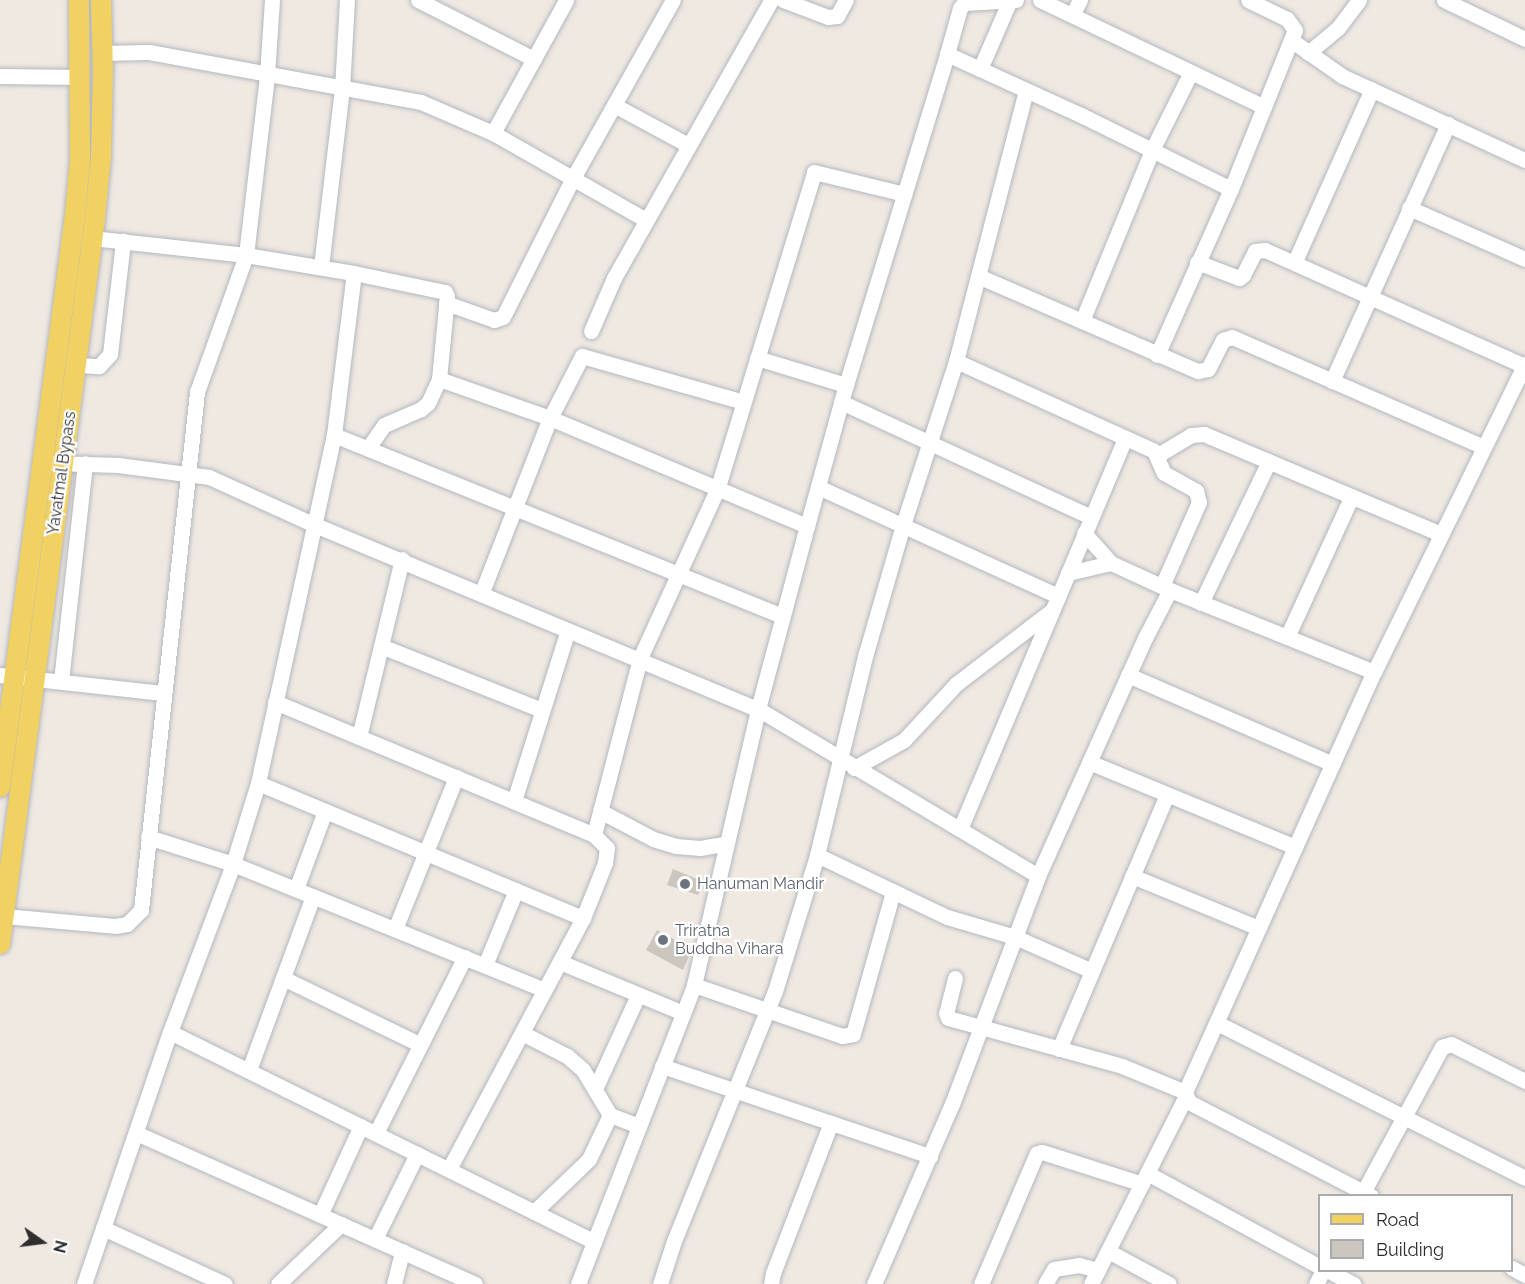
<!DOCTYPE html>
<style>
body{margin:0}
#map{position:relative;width:1525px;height:1284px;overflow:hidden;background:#efe9e1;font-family:Raleway,sans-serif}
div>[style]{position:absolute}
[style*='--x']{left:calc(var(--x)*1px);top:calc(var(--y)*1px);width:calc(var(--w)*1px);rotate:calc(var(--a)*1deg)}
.building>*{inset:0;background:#cbc7bf}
.roads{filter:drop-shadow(0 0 2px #b4b7c1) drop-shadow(0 0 2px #b4b7c1)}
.minor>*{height:15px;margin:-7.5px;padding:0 7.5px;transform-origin:7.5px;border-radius:7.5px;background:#fff}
.major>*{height:20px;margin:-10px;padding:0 10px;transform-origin:10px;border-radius:10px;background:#f2d163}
.dots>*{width:16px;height:16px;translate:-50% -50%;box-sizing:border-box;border:3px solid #fff;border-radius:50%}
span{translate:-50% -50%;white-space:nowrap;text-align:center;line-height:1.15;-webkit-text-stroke:4.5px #fff;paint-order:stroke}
.street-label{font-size:16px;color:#2e2e2e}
.worship-label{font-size:16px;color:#5b616d}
.left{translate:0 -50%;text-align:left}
.legend{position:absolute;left:1318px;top:1194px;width:195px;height:78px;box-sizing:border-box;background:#fff;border:2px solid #ababab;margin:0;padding:8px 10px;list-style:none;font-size:18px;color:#2e2e2e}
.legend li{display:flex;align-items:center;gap:12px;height:30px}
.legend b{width:30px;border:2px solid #ababab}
.north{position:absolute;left:12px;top:1212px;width:60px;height:60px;-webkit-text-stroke:4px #fff;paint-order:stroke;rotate:104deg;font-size:16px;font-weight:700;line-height:24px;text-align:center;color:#2e2e2e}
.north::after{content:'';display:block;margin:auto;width:21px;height:27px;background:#2e2e2e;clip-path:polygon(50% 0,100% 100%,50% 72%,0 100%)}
</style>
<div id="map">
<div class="building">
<i style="clip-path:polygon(673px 869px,704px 882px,698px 895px,667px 885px)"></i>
<i style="clip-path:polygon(657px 930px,692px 949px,683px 970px,646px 950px)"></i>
</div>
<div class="roads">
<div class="minor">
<i style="--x:418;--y:0;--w:130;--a:27"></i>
<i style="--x:783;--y:0;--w:48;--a:20.7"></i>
<i style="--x:828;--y:17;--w:9;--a:-6"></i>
<i style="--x:837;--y:16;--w:18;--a:-61"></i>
<i style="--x:1040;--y:0;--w:248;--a:25.5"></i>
<i style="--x:1444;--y:0;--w:90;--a:25.7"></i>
<i style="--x:1072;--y:15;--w:17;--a:-62"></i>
<i style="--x:1291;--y:40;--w:62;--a:35.2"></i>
<i style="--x:1342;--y:76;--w:201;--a:24.7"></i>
<i style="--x:102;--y:53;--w:47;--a:-1.2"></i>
<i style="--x:149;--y:52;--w:277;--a:10.4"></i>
<i style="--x:421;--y:102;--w:78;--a:23.3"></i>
<i style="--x:493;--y:133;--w:176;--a:29.6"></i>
<i style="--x:1308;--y:53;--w:39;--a:-40"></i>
<i style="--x:1338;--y:28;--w:35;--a:-53"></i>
<i style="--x:947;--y:54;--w:48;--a:-74.2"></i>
<i style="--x:960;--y:8;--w:6;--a:-51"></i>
<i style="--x:964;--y:3;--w:52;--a:-3.3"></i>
<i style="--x:980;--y:69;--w:75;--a:-66.5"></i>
<i style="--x:0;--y:76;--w:80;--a:0.7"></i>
<i style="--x:614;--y:105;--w:84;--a:28.4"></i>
<i style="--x:493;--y:133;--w:152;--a:-61.2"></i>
<i style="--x:1409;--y:208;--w:127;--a:23.7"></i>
<i style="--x:92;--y:238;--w:155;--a:6.3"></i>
<i style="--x:246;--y:255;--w:109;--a:9.5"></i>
<i style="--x:354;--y:273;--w:93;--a:11.8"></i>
<i style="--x:445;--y:292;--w:4;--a:63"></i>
<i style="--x:447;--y:296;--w:83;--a:95.5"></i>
<i style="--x:439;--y:379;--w:118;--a:19.4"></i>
<i style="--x:550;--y:418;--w:279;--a:22.8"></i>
<i style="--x:1295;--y:261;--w:188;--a:-65.9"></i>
<i style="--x:1197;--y:262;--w:45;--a:20.9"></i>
<i style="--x:1239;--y:278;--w:5;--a:-37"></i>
<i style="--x:1243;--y:275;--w:27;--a:-63"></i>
<i style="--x:1255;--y:251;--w:10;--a:-6"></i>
<i style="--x:1265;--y:250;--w:284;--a:24.1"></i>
<i style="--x:321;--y:267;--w:179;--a:-83.3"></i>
<i style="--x:342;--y:89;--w:89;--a:-86.8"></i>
<i style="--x:978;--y:276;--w:240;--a:23.4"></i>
<i style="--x:1198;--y:371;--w:10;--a:-11"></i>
<i style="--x:1208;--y:369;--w:33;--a:-63"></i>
<i style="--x:1223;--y:340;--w:9;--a:-18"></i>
<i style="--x:1232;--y:337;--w:275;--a:23.6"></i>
<i style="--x:446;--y:303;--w:51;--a:19.5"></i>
<i style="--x:494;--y:320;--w:9;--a:-18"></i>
<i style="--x:503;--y:317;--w:156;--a:-63.3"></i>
<i style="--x:573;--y:178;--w:204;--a:-60.7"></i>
<i style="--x:1082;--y:321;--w:185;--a:-67.7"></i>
<i style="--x:1152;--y:150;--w:87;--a:-63.4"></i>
<i style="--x:591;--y:331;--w:58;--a:-66.5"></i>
<i style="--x:614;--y:278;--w:319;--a:-60.5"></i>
<i style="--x:1157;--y:355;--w:182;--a:-66"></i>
<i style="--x:1231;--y:189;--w:171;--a:-68.1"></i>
<i style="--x:1295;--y:30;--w:14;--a:-126"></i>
<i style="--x:1287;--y:19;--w:43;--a:-154"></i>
<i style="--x:757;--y:358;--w:93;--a:16.9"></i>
<i style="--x:956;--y:361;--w:217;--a:24.4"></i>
<i style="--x:1154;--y:451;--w:24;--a:66"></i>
<i style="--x:1164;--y:473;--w:37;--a:29"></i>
<i style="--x:1196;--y:491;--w:11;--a:75"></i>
<i style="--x:1199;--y:502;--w:92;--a:113.8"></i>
<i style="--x:77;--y:365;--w:22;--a:3"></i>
<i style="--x:99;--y:366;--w:16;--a:-47"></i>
<i style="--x:110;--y:354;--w:114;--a:-83.4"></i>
<i style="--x:1332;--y:381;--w:282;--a:-65.7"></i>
<i style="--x:841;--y:402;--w:275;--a:24.7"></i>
<i style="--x:334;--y:435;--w:484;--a:22"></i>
<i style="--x:368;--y:448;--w:28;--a:-55"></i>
<i style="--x:384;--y:425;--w:40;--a:-23.4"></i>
<i style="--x:421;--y:409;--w:9;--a:-41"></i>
<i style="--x:428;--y:403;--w:26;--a:-65"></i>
<i style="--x:1158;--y:455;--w:39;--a:-31"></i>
<i style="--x:1191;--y:435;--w:13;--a:-4"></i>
<i style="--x:1204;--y:434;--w:257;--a:22.9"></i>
<i style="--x:53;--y:463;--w:65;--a:1.8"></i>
<i style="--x:118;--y:465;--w:92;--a:7.5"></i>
<i style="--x:209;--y:477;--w:116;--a:24.4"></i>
<i style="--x:315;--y:525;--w:480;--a:22.6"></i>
<i style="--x:758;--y:709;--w:326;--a:30.8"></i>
<i style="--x:818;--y:487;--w:264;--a:24.4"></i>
<i style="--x:1084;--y:533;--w:40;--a:48"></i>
<i style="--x:1111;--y:563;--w:65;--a:24.6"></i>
<i style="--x:1068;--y:573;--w:44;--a:-13.1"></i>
<i style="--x:482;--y:592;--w:187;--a:-68.7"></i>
<i style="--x:550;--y:418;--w:70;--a:-62.7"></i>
<i style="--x:582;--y:356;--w:167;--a:15.9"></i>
<i style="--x:1201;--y:603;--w:157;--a:-64.4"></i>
<i style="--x:1287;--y:637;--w:155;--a:-65.3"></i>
<i style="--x:381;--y:646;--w:173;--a:21.7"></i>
<i style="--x:0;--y:675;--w:165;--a:6.3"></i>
<i style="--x:1128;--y:675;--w:223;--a:23.5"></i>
<i style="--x:61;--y:681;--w:219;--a:-83.7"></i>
<i style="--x:275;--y:702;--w:346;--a:22.6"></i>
<i style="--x:594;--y:835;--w:18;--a:45"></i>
<i style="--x:607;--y:848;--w:15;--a:98"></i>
<i style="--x:605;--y:863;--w:59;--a:111.8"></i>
<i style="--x:583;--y:918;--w:285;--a:118.1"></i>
<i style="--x:359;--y:737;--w:183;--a:-76.4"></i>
<i style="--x:1089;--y:762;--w:223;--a:22.4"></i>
<i style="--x:854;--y:768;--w:57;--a:-29.2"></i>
<i style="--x:904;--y:740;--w:76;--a:-47.1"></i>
<i style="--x:956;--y:684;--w:120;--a:-37.5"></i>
<i style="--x:258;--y:783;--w:352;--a:22.6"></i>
<i style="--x:514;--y:801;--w:179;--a:-72.5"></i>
<i style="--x:600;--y:811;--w:60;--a:27.8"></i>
<i style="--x:653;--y:839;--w:24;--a:17"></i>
<i style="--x:676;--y:846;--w:24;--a:5"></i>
<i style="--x:700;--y:848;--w:27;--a:-10"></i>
<i style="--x:960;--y:829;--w:424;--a:-67.1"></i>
<i style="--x:594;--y:835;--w:183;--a:-75.4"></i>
<i style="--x:640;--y:658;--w:185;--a:-65.4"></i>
<i style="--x:717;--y:490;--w:332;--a:-73"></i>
<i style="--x:814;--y:172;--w:93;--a:13.7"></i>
<i style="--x:148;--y:837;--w:89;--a:17.6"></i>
<i style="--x:233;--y:864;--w:336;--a:22"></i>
<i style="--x:817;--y:855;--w:144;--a:25.5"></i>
<i style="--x:947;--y:917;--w:71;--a:16.4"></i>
<i style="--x:1015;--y:937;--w:84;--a:23.8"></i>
<i style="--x:1132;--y:876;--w:137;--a:22.3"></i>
<i style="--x:296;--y:889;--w:83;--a:-69.6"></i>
<i style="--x:4;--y:916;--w:111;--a:5.1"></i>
<i style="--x:115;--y:926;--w:12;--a:-9"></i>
<i style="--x:127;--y:924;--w:20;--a:-45"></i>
<i style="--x:141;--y:910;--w:521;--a:-83.83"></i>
<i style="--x:197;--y:392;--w:145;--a:-70.3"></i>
<i style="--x:246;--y:255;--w:181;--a:-83.3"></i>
<i style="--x:267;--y:75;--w:75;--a:-86.2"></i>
<i style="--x:395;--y:929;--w:164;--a:-68.1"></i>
<i style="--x:560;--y:962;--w:133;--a:22.5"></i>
<i style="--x:485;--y:965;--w:81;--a:-67.5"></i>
<i style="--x:283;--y:978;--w:153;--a:25.9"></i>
<i style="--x:955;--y:978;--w:36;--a:104"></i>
<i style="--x:946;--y:1013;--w:5;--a:68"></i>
<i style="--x:948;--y:1018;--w:180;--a:15.4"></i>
<i style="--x:1122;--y:1066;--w:68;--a:22.4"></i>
<i style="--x:694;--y:985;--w:157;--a:19"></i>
<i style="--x:842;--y:1036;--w:11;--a:-10"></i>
<i style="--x:853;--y:1034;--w:148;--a:-74.3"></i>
<i style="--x:1217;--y:1023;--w:345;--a:26.7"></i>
<i style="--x:170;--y:1032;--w:473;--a:26.3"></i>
<i style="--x:594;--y:1242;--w:276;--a:-68.7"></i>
<i style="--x:694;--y:985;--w:283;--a:-76.9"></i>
<i style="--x:758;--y:709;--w:178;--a:-75"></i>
<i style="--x:804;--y:537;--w:158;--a:-74.6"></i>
<i style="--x:846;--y:385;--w:346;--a:-73"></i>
<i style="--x:947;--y:54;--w:147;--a:24.5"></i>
<i style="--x:1081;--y:115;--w:167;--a:26.3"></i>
<i style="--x:522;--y:1033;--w:51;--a:27.1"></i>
<i style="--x:567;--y:1056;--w:21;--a:41"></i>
<i style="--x:583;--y:1070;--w:52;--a:59"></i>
<i style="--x:610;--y:1115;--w:31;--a:21"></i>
<i style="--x:1059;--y:1049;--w:276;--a:-67"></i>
<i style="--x:662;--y:1066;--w:283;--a:18.6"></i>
<i style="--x:249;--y:1070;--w:185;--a:-69.8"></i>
<i style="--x:595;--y:1089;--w:103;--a:-65.4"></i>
<i style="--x:136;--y:1133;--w:371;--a:24"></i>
<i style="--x:376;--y:1133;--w:197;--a:-63.2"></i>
<i style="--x:1147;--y:1173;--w:197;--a:28.5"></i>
<i style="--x:1361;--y:1196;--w:170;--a:-61.5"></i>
<i style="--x:1442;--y:1047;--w:9;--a:-18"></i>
<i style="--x:1451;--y:1044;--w:83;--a:26.6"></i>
<i style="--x:1371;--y:1196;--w:205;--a:-152.7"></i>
<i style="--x:1189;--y:1102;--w:11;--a:-112"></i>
<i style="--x:1185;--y:1092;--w:461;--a:-65.8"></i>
<i style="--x:1374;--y:672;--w:343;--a:-63.9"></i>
<i style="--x:534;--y:1212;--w:76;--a:-43.9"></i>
<i style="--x:589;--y:1159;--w:49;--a:-64.5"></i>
<i style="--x:320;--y:1215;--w:98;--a:-65.3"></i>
<i style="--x:103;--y:1228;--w:134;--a:24.7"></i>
<i style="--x:375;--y:1239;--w:95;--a:-63.7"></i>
<i style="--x:1108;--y:1251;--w:69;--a:28.4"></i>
<i style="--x:1512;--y:1268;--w:15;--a:28"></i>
<i style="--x:1327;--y:1270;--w:30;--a:28"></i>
<i style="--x:84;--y:1284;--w:266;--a:-71.2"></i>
<i style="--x:170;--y:1032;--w:179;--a:-69.4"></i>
<i style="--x:233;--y:864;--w:85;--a:-72.8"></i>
<i style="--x:258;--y:783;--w:356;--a:-77.7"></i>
<i style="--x:334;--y:435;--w:163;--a:-83"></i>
<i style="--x:278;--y:1284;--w:87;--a:-43.6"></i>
<i style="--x:394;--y:1284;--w:34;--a:-76"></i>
<i style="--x:578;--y:1284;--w:45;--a:-69.1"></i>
<i style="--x:660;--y:1284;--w:45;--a:-72"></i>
<i style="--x:674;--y:1241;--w:270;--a:-68"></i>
<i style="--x:775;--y:991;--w:142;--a:-72.8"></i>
<i style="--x:817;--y:855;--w:208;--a:-76.4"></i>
<i style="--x:866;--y:653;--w:133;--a:-73.9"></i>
<i style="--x:903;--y:525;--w:172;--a:-72.1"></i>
<i style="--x:956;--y:361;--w:279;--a:-75.5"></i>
<i style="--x:771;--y:1284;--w:11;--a:-80"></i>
<i style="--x:773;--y:1273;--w:161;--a:-68.9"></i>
<i style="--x:874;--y:1284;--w:196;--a:-66.6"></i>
<i style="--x:952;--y:1104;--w:244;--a:-69.3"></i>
<i style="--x:1038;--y:876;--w:261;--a:-65.8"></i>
<i style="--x:1145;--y:638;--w:54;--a:-62.5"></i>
<i style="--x:1170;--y:590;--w:220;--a:21.9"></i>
<i style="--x:981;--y:1284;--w:142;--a:-66.9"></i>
<i style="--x:1037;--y:1153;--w:5;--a:-11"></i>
<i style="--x:1042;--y:1152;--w:105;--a:17.7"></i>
<i style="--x:1045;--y:1284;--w:17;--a:-59"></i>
<i style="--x:1054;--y:1269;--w:25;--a:-9"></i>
<i style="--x:1079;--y:1265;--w:20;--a:15"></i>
<i style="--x:1091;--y:1284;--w:208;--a:-63.2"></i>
<i style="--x:1316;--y:1284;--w:16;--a:-63"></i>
</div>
<div class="major">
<i style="--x:0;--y:787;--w:577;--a:-82.53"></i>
<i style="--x:75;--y:215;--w:55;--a:-84.8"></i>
<i style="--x:80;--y:160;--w:160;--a:-90.4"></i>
<i style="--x:0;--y:944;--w:732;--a:-82.54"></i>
<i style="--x:95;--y:218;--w:61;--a:-84.4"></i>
<i style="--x:101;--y:157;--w:86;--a:-88.7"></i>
<i style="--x:103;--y:71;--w:71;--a:-91.6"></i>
</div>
</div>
<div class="dots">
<i style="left:685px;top:884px;background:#6b7280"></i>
<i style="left:663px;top:940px;background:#6b7280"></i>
</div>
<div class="street-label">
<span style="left:62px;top:473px;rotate:-82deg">Yavatmal Bypass</span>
</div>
<div class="worship-label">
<span class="left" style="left:697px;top:884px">Hanuman Mandir</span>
<span class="left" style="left:675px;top:940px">Triratna<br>Buddha Vihara</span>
</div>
<ul class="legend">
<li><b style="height:8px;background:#f2d163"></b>Road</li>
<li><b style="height:16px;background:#cbc7bf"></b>Building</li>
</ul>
<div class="north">N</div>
</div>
